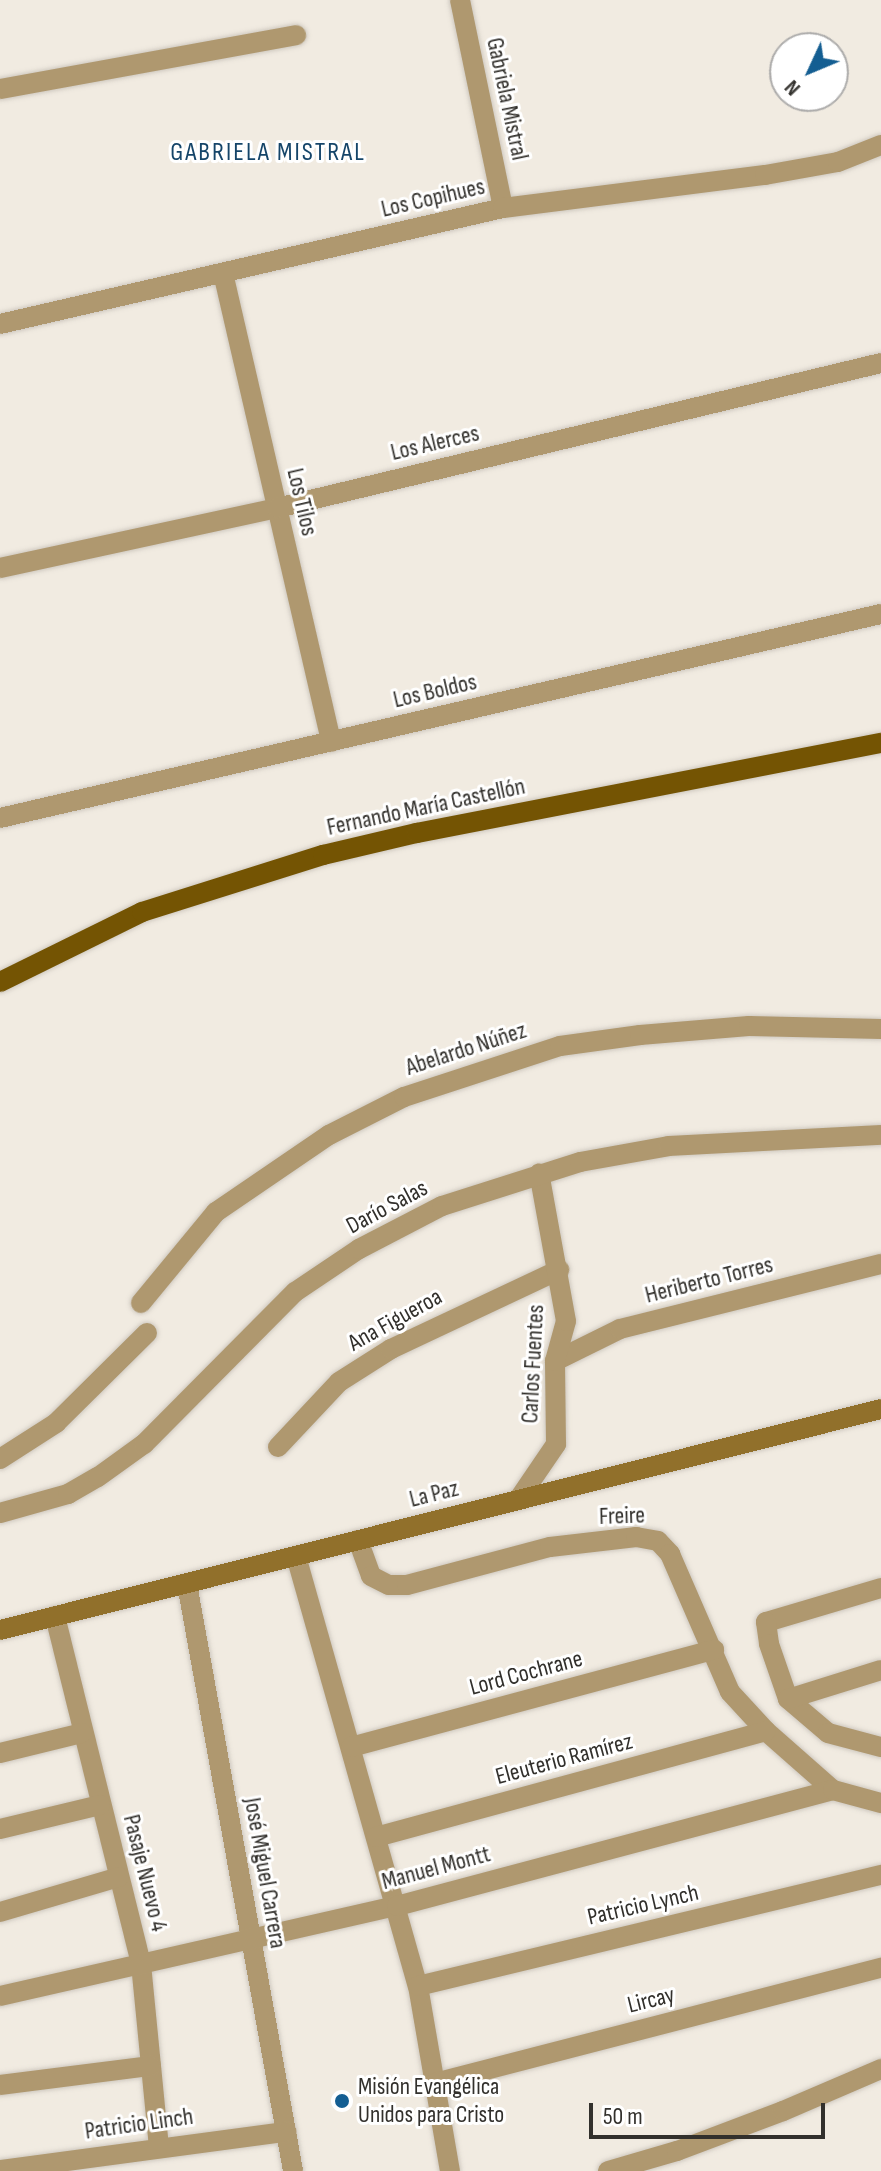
<!DOCTYPE html>
<meta charset="utf-8">
<style>
body{margin:0}
#map{position:relative;width:881px;height:2171px;overflow:hidden;background:#f1ebe1;font-family:"Sofia Sans Condensed",sans-serif}
div>[style]{position:absolute}
[style*='--x']{left:calc(var(--x)*1px);top:calc(var(--y)*1px);width:calc(var(--w)*1px);rotate:calc(var(--a)*1deg)}
.roads{filter:drop-shadow(0 0 2px #cfc9c0) drop-shadow(0 0 2px #cfc9c0)}
.street>*{height:20px;margin:-10px;padding:0 10px;transform-origin:10px;border-radius:10px;background:#af986f}
.secondary>*{height:20px;margin:-10px;padding:0 10px;transform-origin:10px;border-radius:10px;background:#91702b}
.primary>*{height:20px;margin:-10px;padding:0 10px;transform-origin:10px;border-radius:10px;background:#745403}
.dots>*{width:22px;height:22px;translate:-50% -50%;box-sizing:border-box;border:4px solid #fff;border-radius:50%}
span{translate:-50% -50%;white-space:nowrap;text-align:center;line-height:1.15;-webkit-text-stroke:6px #fff;paint-order:stroke}
.street-label{font-size:24px;color:#32302c}
.poi-label{font-size:24px;color:#32302c}
.left{translate:0 -50%;text-align:left}
.neighbourhood-label{font-size:26px;color:#154569;letter-spacing:2px}
.north{position:absolute;left:769px;top:32px;width:80px;height:80px;box-sizing:border-box;background:#fff;border:2px solid #adacab;border-radius:50%;rotate:226deg;font-size:22px;font-weight:700;line-height:32px;text-align:center;color:#32302c}
.north::after{content:'';display:block;margin:auto;width:28px;height:36px;background:#145e92;clip-path:polygon(50% 0,100% 100%,50% 72%,0 100%)}
.scale{position:absolute;left:589px;top:2103px;width:236px;height:36px;box-sizing:border-box;border:4px solid #32302c;border-top:0;padding-left:10px;font-size:24px;line-height:28px;white-space:nowrap;color:#32302c;-webkit-text-stroke:6px #fff;paint-order:stroke}
</style>
<div id="map">
<div class="roads">
<div class="street">
<i style="--x:460;--y:0;--w:212;--a:78.3"></i>
<i style="--x:0;--y:89;--w:301;--a:-10.3"></i>
<i style="--x:223;--y:273;--w:481;--a:77"></i>
<i style="--x:0;--y:324;--w:516;--a:-12.99"></i>
<i style="--x:503;--y:208;--w:264;--a:-7.2"></i>
<i style="--x:765;--y:175;--w:74;--a:-10.1"></i>
<i style="--x:838;--y:162;--w:46;--a:-21.6"></i>
<i style="--x:0;--y:568;--w:283;--a:-12.2"></i>
<i style="--x:277;--y:508;--w:621;--a:-13.5"></i>
<i style="--x:0;--y:818;--w:904;--a:-13.04"></i>
<i style="--x:141;--y:1303;--w:118;--a:-50.5"></i>
<i style="--x:216;--y:1212;--w:137;--a:-34.3"></i>
<i style="--x:329;--y:1135;--w:84;--a:-26.9"></i>
<i style="--x:404;--y:1097;--w:164;--a:-18.1"></i>
<i style="--x:560;--y:1046;--w:81;--a:-7.8"></i>
<i style="--x:640;--y:1035;--w:109;--a:-4.7"></i>
<i style="--x:749;--y:1026;--w:132;--a:1.3"></i>
<i style="--x:555;--y:1361;--w:72;--a:-26.2"></i>
<i style="--x:620;--y:1329;--w:269;--a:-14"></i>
<i style="--x:278;--y:1447;--w:89;--a:-46.8"></i>
<i style="--x:339;--y:1382;--w:62;--a:-32.4"></i>
<i style="--x:391;--y:1349;--w:186;--a:-25.2"></i>
<i style="--x:0;--y:1459;--w:67;--a:-32.7"></i>
<i style="--x:56;--y:1423;--w:128;--a:-44.7"></i>
<i style="--x:518;--y:1500;--w:68;--a:-55.8"></i>
<i style="--x:556;--y:1444;--w:83;--a:-90.7"></i>
<i style="--x:555;--y:1361;--w:41;--a:-74.6"></i>
<i style="--x:566;--y:1321;--w:150;--a:-100.3"></i>
<i style="--x:0;--y:1513;--w:71;--a:-15.6"></i>
<i style="--x:68;--y:1494;--w:34;--a:-30"></i>
<i style="--x:98;--y:1477;--w:57;--a:-35.7"></i>
<i style="--x:144;--y:1444;--w:214;--a:-45.2"></i>
<i style="--x:295;--y:1292;--w:77;--a:-33.9"></i>
<i style="--x:359;--y:1249;--w:93;--a:-27.4"></i>
<i style="--x:442;--y:1206;--w:145;--a:-17.7"></i>
<i style="--x:580;--y:1162;--w:90;--a:-10.2"></i>
<i style="--x:669;--y:1146;--w:212;--a:-3"></i>
<i style="--x:358;--y:1540;--w:38;--a:70"></i>
<i style="--x:371;--y:1576;--w:20;--a:27"></i>
<i style="--x:389;--y:1585;--w:18;--a:0"></i>
<i style="--x:407;--y:1585;--w:148;--a:-14.9"></i>
<i style="--x:550;--y:1547;--w:87;--a:-6.6"></i>
<i style="--x:636;--y:1537;--w:22;--a:10"></i>
<i style="--x:658;--y:1541;--w:18;--a:47"></i>
<i style="--x:670;--y:1554;--w:150;--a:66.5"></i>
<i style="--x:730;--y:1692;--w:53;--a:47.3"></i>
<i style="--x:766;--y:1731;--w:89;--a:41.4"></i>
<i style="--x:296;--y:1556;--w:447;--a:74.2"></i>
<i style="--x:418;--y:1986;--w:188;--a:80.2"></i>
<i style="--x:187;--y:1584;--w:596;--a:79.76"></i>
<i style="--x:881;--y:1588;--w:120;--a:163.5"></i>
<i style="--x:766;--y:1622;--w:22;--a:82"></i>
<i style="--x:769;--y:1644;--w:58;--a:70.9"></i>
<i style="--x:788;--y:1699;--w:52;--a:40.4"></i>
<i style="--x:828;--y:1733;--w:55;--a:14.8"></i>
<i style="--x:55;--y:1616;--w:358;--a:76.1"></i>
<i style="--x:141;--y:1964;--w:184;--a:84.4"></i>
<i style="--x:788;--y:1699;--w:97;--a:-17.3"></i>
<i style="--x:351;--y:1747;--w:376;--a:-15"></i>
<i style="--x:0;--y:1753;--w:84;--a:-13.7"></i>
<i style="--x:0;--y:1829;--w:103;--a:-13.5"></i>
<i style="--x:376;--y:1837;--w:404;--a:-15.2"></i>
<i style="--x:0;--y:1912;--w:124;--a:-16.4"></i>
<i style="--x:418;--y:1986;--w:476;--a:-13.5"></i>
<i style="--x:0;--y:1996;--w:407;--a:-12.8"></i>
<i style="--x:397;--y:1906;--w:451;--a:-14.9"></i>
<i style="--x:833;--y:1790;--w:50;--a:15.2"></i>
<i style="--x:435;--y:2083;--w:461;--a:-14.5"></i>
<i style="--x:0;--y:2085;--w:152;--a:-7.2"></i>
<i style="--x:0;--y:2170;--w:289;--a:-7.6"></i>
<i style="--x:608;--y:2171;--w:72;--a:-16.2"></i>
<i style="--x:677;--y:2151;--w:113;--a:-20.7"></i>
<i style="--x:783;--y:2111;--w:107;--a:-23.2"></i>
</div>
<div class="secondary">
<i style="--x:0;--y:1630;--w:908;--a:-14.08"></i>
</div>
<div class="primary">
<i style="--x:0;--y:982;--w:158;--a:-26.2"></i>
<i style="--x:142;--y:912;--w:190;--a:-17.5"></i>
<i style="--x:323;--y:855;--w:97;--a:-13.2"></i>
<i style="--x:417;--y:833;--w:473;--a:-11"></i>
</div>
</div>
<div class="dots">
<i style="left:342px;top:2101px;background:#145e92"></i>
</div>
<div class="street-label">
<span style="left:507px;top:99px;rotate:78deg">Gabriela Mistral</span>
<span style="left:433px;top:198px;rotate:-13deg">Los Copihues</span>
<span style="left:435px;top:443px;rotate:-13deg">Los Alerces</span>
<span style="left:302px;top:502px;rotate:77deg">Los Tilos</span>
<span style="left:435px;top:691px;rotate:-13deg">Los Boldos</span>
<span style="left:426px;top:807px;rotate:-12deg">Fernando María Castellón</span>
<span style="left:466px;top:1049px;rotate:-18deg">Abelardo Núñez</span>
<span style="left:387px;top:1207px;rotate:-28deg">Darío Salas</span>
<span style="left:709px;top:1280px;rotate:-14deg">Heriberto Torres</span>
<span style="left:395px;top:1320px;rotate:-29deg">Ana Figueroa</span>
<span style="left:533px;top:1364px;rotate:-87deg">Carlos Fuentes</span>
<span style="left:434px;top:1494px;rotate:-14deg">La Paz</span>
<span style="left:622px;top:1516px;rotate:-2deg">Freire</span>
<span style="left:526px;top:1673px;rotate:-15deg">Lord Cochrane</span>
<span style="left:564px;top:1759px;rotate:-15deg">Eleuterio Ramírez</span>
<span style="left:436px;top:1868px;rotate:-15deg">Manuel Montt</span>
<span style="left:145px;top:1873px;rotate:76deg">Pasaje Nuevo 4</span>
<span style="left:265px;top:1873px;rotate:80deg">José Miguel Carrera</span>
<span style="left:643px;top:1905px;rotate:-13deg">Patricio Lynch</span>
<span style="left:651px;top:2000px;rotate:-14deg">Lircay</span>
<span style="left:139px;top:2124px;rotate:-8deg">Patricio Linch</span>
</div>
<div class="poi-label">
<span class="left" style="left:358px;top:2101px">Misión Evangélica<br>Unidos para Cristo</span>
</div>
<div class="neighbourhood-label">
<span style="left:268px;top:153px">GABRIELA MISTRAL</span>
</div>
<div class="north">N</div>
<div class="scale">50 m</div>
</div>
